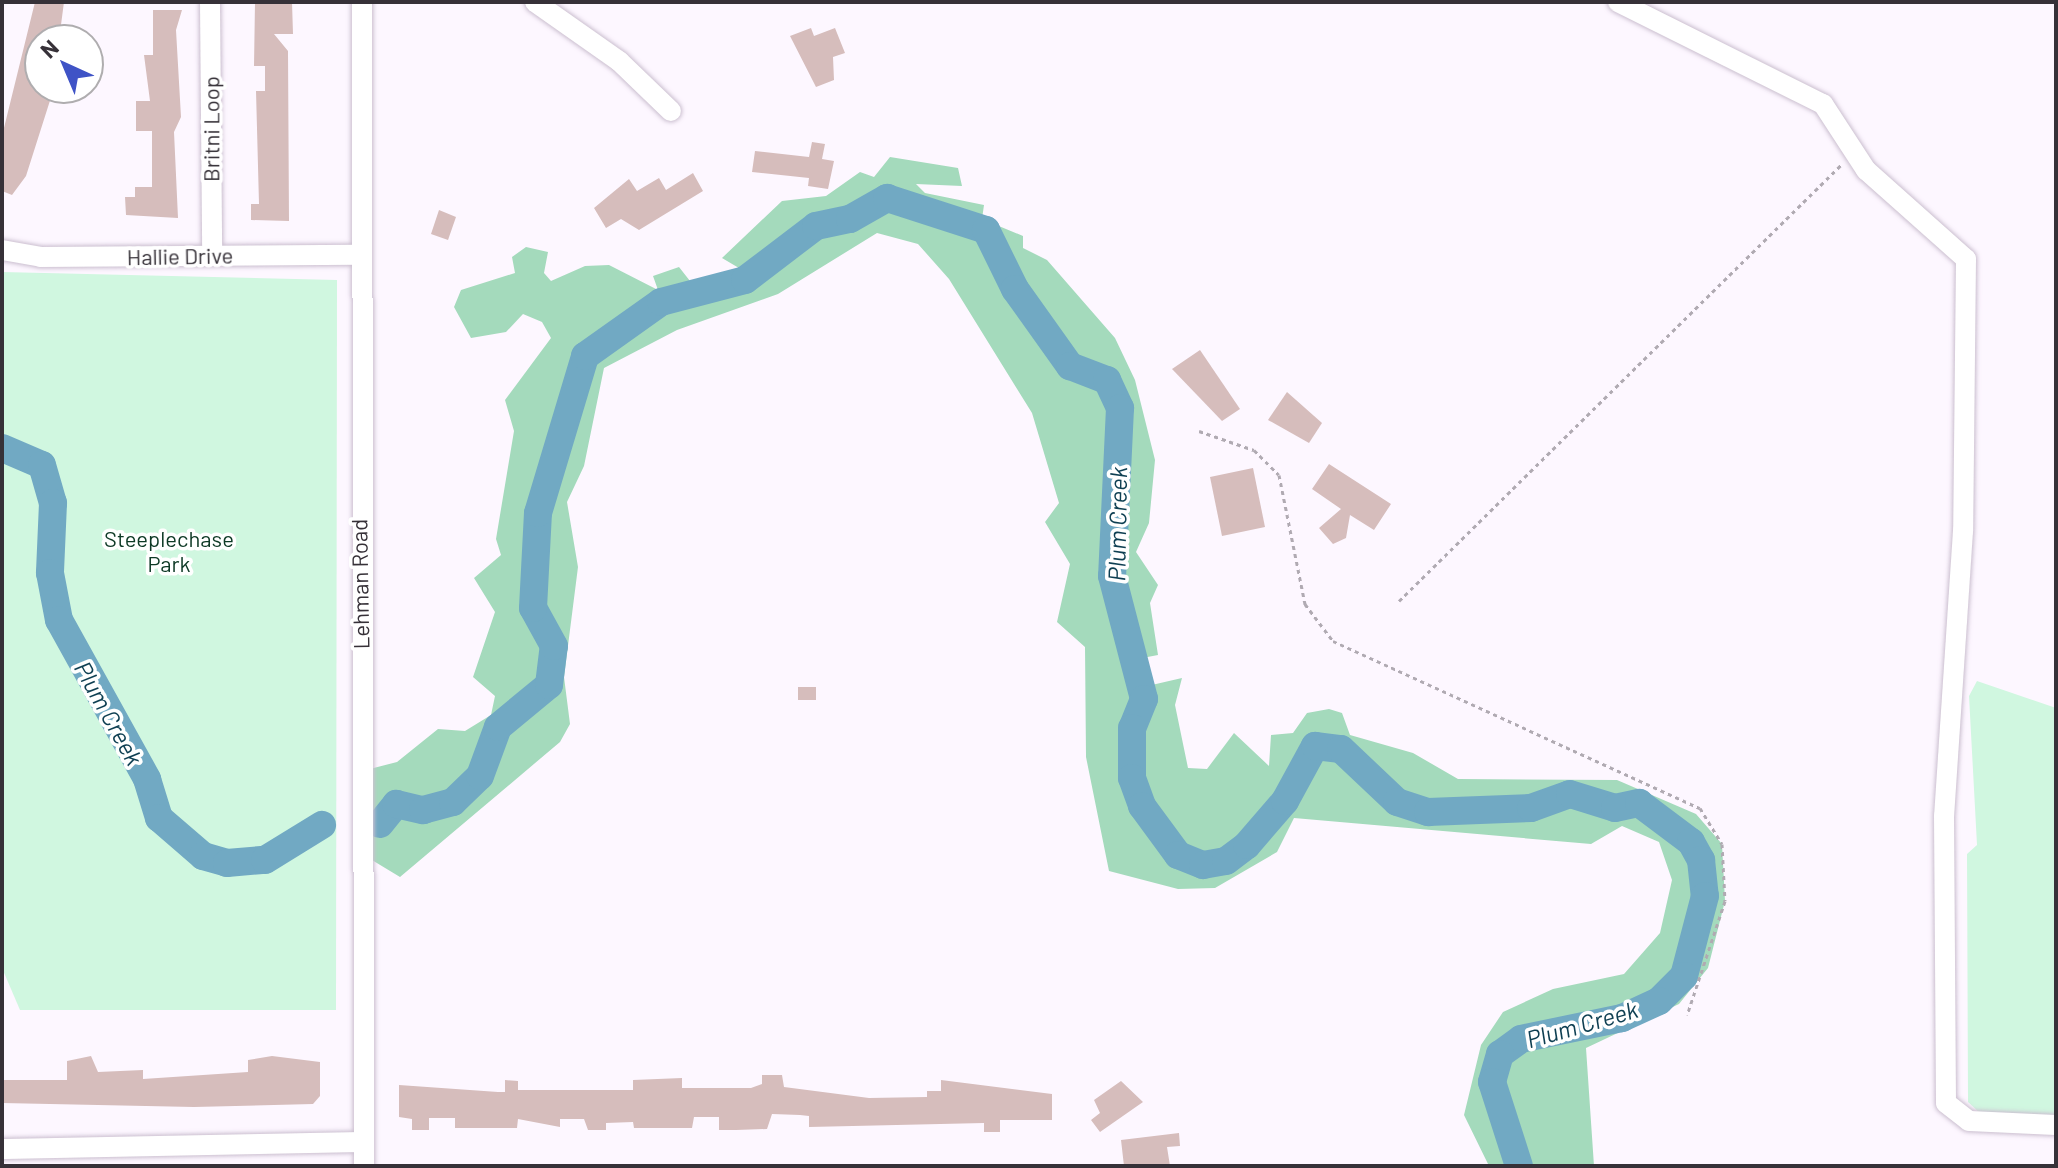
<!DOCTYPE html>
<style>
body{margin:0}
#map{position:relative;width:2058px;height:1168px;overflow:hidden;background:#fdf7ff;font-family:Barlow,sans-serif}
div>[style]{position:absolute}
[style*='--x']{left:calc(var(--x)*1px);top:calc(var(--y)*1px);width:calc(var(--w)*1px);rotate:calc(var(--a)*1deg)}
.green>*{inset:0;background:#d0f7e0}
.forest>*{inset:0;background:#a4dabc}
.river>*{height:28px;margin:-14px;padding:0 14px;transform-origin:14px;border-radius:14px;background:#71a9c3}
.building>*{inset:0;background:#d6bdbc}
.path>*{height:3px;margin-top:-1.5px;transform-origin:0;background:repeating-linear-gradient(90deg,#b0aab2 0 4px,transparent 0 8px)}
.roads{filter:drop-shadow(0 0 2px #cbbfd0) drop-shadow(0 0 2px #cbbfd0)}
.minor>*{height:20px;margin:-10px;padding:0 10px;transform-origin:10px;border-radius:10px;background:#fff}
span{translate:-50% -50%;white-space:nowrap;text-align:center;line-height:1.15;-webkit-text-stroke:7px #fff;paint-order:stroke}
.street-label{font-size:22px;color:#363138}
.park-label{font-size:22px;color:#0d3925}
.water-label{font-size:24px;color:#0e3f52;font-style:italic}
.frame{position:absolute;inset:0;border:4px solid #363138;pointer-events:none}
.north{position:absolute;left:24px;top:24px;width:80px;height:80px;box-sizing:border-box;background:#fff;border:2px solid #afadaf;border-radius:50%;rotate:316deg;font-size:22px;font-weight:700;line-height:32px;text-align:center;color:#363138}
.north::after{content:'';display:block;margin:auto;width:28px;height:36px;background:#3f53c6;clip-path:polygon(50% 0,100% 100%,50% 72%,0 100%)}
</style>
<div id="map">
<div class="green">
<i style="clip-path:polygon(2px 272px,337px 280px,336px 1010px,20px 1010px,2px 968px)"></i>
<i style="clip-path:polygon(1977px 681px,2056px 708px,2056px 1116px,1981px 1114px,1968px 1102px,1967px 854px,1977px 845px,1969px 696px)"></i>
</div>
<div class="forest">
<i style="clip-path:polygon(890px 157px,958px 168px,962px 186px,916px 184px,925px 193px,984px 205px,982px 219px,1023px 236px,1023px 248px,1047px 260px,1115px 338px,1135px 380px,1155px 460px,1149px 523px,1136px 552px,1158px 585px,1150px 603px,1158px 655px,1137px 659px,1143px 687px,1182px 678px,1175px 705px,1188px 768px,1207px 769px,1234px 733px,1269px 766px,1271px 735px,1293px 733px,1307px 713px,1329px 709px,1342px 713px,1350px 735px,1413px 753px,1458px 779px,1617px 780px,1696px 814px,1722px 844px,1725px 901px,1708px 968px,1679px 1004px,1586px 1048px,1594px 1166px,1489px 1166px,1464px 1115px,1481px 1045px,1503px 1012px,1553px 989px,1624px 974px,1660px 933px,1672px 880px,1659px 842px,1622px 826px,1591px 844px,1294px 818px,1277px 852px,1215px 888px,1178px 889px,1109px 871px,1086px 757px,1085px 647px,1057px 622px,1070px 564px,1045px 522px,1059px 503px,1032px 413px,949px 279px,918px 244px,877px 233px,778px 294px,677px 330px,604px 368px,584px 466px,567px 502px,578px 567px,564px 677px,570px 724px,560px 742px,400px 877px,362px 854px,362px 771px,397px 762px,438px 729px,465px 731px,491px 715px,495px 696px,473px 677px,495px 612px,474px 578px,501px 555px,496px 539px,514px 431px,505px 400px,551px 338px,542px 322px,523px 314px,506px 332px,471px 338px,454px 307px,461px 290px,515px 273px,512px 257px,526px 247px,548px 252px,544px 273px,551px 281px,585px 266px,609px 265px,658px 290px,653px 276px,679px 267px,690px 281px,714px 282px,744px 271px,722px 258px,782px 201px,826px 196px,860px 172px,874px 177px)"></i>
</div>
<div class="river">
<i style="--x:2;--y:448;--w:43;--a:23"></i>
<i style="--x:42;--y:465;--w:40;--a:74"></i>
<i style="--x:53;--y:503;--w:70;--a:92.5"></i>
<i style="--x:50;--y:573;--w:48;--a:79.2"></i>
<i style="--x:59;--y:620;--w:182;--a:61"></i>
<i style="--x:147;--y:779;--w:41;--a:72.9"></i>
<i style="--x:159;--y:818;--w:58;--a:40.8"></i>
<i style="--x:203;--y:856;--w:25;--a:16"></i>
<i style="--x:227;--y:863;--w:38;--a:-5"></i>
<i style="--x:265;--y:860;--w:67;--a:-31.6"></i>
<i style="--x:380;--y:824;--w:26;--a:-51"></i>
<i style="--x:396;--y:804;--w:28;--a:13"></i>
<i style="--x:423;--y:810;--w:31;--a:-15"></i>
<i style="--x:453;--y:802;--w:37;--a:-44"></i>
<i style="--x:480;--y:776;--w:52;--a:-69.8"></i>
<i style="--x:498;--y:727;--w:66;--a:-39.5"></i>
<i style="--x:549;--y:685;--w:39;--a:-83"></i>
<i style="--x:554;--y:646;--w:43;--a:-118.9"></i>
<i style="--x:533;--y:608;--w:95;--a:-87"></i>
<i style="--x:538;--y:513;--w:164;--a:-73.3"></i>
<i style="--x:585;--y:356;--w:93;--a:-35.4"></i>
<i style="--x:661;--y:302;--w:87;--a:-14.7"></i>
<i style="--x:745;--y:280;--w:89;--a:-37.3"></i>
<i style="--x:816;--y:226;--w:35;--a:-12"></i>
<i style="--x:850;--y:219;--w:43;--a:-29.6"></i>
<i style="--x:887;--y:198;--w:104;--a:17.9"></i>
<i style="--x:986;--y:230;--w:66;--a:63.8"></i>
<i style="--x:1015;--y:289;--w:95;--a:54.5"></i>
<i style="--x:1070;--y:366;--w:40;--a:21"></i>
<i style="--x:1107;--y:380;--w:31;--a:65"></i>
<i style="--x:1120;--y:408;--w:168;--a:92.7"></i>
<i style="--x:1112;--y:576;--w:127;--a:75.4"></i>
<i style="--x:1144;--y:699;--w:31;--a:112"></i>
<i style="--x:1132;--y:728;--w:50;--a:90"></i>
<i style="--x:1132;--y:778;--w:30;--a:70"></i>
<i style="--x:1142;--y:806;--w:61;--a:53.7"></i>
<i style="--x:1178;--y:855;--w:27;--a:22"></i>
<i style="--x:1203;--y:865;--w:23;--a:-10"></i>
<i style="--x:1226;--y:861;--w:26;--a:-37"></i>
<i style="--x:1247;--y:845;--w:58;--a:-49.2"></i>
<i style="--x:1285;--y:801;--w:63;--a:-61.4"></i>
<i style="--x:1315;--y:746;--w:26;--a:7"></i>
<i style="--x:1341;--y:749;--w:77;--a:43.4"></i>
<i style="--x:1397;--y:802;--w:33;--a:18"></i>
<i style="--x:1428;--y:812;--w:103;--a:-2.2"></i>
<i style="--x:1531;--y:808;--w:41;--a:-19.7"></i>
<i style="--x:1570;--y:794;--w:47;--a:17.3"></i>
<i style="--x:1615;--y:808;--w:25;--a:-12"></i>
<i style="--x:1639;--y:803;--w:65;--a:36.9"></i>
<i style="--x:1691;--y:842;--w:21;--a:61"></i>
<i style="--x:1701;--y:860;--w:36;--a:84"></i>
<i style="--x:1705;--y:896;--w:83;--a:104.7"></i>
<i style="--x:1684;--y:976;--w:35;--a:135"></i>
<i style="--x:1659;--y:1001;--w:41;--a:155.3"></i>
<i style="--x:1622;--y:1018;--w:103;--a:168.3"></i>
<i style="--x:1521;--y:1039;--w:26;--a:144"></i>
<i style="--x:1500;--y:1054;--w:29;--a:106"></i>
<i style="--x:1492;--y:1082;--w:88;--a:72.2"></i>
</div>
<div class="building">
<i style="clip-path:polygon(35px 2px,64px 2px,59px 40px,40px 40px,40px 88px,54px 88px,26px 176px,12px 195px,2px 191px,2px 136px)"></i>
<i style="clip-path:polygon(255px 2px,292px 2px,293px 34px,274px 34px,288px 51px,289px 221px,251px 220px,251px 204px,259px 204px,256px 91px,265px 91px,265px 66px,254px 66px)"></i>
<i style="clip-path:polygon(153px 10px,182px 10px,176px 30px,181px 117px,174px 132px,178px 218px,126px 215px,125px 197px,135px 197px,135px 187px,152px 187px,152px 131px,136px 131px,136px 101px,150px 101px,144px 55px,153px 55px)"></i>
<i style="clip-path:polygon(811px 28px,814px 36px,835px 28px,845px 53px,833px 57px,834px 80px,816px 87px,790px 36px)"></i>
<i style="clip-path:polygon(812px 142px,825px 144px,822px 159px,834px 161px,828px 189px,808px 186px,809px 178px,752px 172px,755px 151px,809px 157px)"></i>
<i style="clip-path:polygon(693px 173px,703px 191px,639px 230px,621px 219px,606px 228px,594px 208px,629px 179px,637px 191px,659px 178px,666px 190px)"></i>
<i style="clip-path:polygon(439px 210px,456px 217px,448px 240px,431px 234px)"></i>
<i style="clip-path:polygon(1200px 350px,1240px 409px,1222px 421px,1172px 369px)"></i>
<i style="clip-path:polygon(1287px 392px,1322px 423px,1309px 443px,1268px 420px)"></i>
<i style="clip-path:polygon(1329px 464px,1391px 504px,1374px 530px,1350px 515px,1346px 538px,1333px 544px,1319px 528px,1341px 509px,1312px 489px)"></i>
<i style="clip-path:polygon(1253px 468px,1265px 527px,1222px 536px,1210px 477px)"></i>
<i style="clip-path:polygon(798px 687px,816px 687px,816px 700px,798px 700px)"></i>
<i style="clip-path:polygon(91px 1056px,98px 1072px,143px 1070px,143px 1079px,248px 1072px,248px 1060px,272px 1056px,320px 1062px,320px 1096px,313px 1104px,194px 1107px,2px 1103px,2px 1080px,67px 1080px,67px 1061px)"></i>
<i style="clip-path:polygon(762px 1075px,782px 1075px,784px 1087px,869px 1098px,927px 1097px,927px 1091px,941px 1091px,941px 1080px,1052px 1094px,1052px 1120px,1000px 1120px,1000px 1132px,984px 1132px,984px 1123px,809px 1127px,809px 1116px,800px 1115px,772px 1114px,767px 1129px,736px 1130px,719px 1130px,719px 1117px,694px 1117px,692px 1128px,634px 1128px,633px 1122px,606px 1123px,606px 1130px,588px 1130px,584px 1119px,560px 1119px,560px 1127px,518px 1119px,517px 1128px,455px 1128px,455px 1118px,429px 1118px,429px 1130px,412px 1130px,412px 1119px,399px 1117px,399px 1085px,498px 1092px,505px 1092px,505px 1080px,518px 1081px,518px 1090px,633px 1090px,633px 1080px,682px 1078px,682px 1088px,751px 1088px,762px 1084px)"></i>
<i style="clip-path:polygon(1121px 1081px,1143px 1102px,1100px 1132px,1091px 1120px,1100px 1113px,1094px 1100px)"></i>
<i style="clip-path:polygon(1179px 1133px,1180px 1146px,1167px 1147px,1170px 1166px,1124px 1166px,1121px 1140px)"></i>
</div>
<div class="path">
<i style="--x:1199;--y:431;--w:58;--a:19.1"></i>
<i style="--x:1254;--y:450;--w:35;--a:45"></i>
<i style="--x:1279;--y:475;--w:132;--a:78.6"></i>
<i style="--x:1305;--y:604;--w:46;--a:52.9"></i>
<i style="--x:1333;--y:641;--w:403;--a:24.5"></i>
<i style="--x:1700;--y:808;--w:42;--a:58.6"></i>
<i style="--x:1722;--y:844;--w:57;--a:87"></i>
<i style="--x:1725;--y:901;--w:120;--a:108.4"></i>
<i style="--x:1399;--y:601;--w:621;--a:-44.61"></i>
</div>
<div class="roads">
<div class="minor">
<i style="--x:210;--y:2;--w:253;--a:89.5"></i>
<i style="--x:362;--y:2;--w:1164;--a:89.9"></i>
<i style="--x:535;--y:2;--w:103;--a:35.1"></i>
<i style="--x:619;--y:61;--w:72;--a:43.9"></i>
<i style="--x:1618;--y:2;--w:229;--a:26.5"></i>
<i style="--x:1823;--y:104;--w:79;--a:56.9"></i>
<i style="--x:1866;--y:170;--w:134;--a:41.7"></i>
<i style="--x:1966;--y:259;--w:272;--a:90.6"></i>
<i style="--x:1963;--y:531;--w:286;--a:93.8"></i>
<i style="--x:1944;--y:816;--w:287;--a:89.6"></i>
<i style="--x:1946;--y:1103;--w:29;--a:38"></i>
<i style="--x:1969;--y:1121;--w:87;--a:2.6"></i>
<i style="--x:2;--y:250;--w:39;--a:10"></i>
<i style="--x:40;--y:257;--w:319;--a:-0.4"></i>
<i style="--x:2;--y:1149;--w:362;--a:-1.1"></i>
</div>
</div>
<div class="street-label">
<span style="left:211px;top:129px;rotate:-90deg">Britni Loop</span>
<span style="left:180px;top:256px;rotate:-1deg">Hallie Drive</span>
<span style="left:360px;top:584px;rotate:-91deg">Lehman Road</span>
</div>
<div class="park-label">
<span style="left:169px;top:551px">Steeplechase<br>Park</span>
</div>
<div class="water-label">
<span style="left:1117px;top:524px;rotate:-89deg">Plum Creek</span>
<span style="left:109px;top:713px;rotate:61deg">Plum Creek</span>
<span style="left:1582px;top:1024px;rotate:-16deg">Plum Creek</span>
</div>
<div class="frame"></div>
<div class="north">N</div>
</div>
